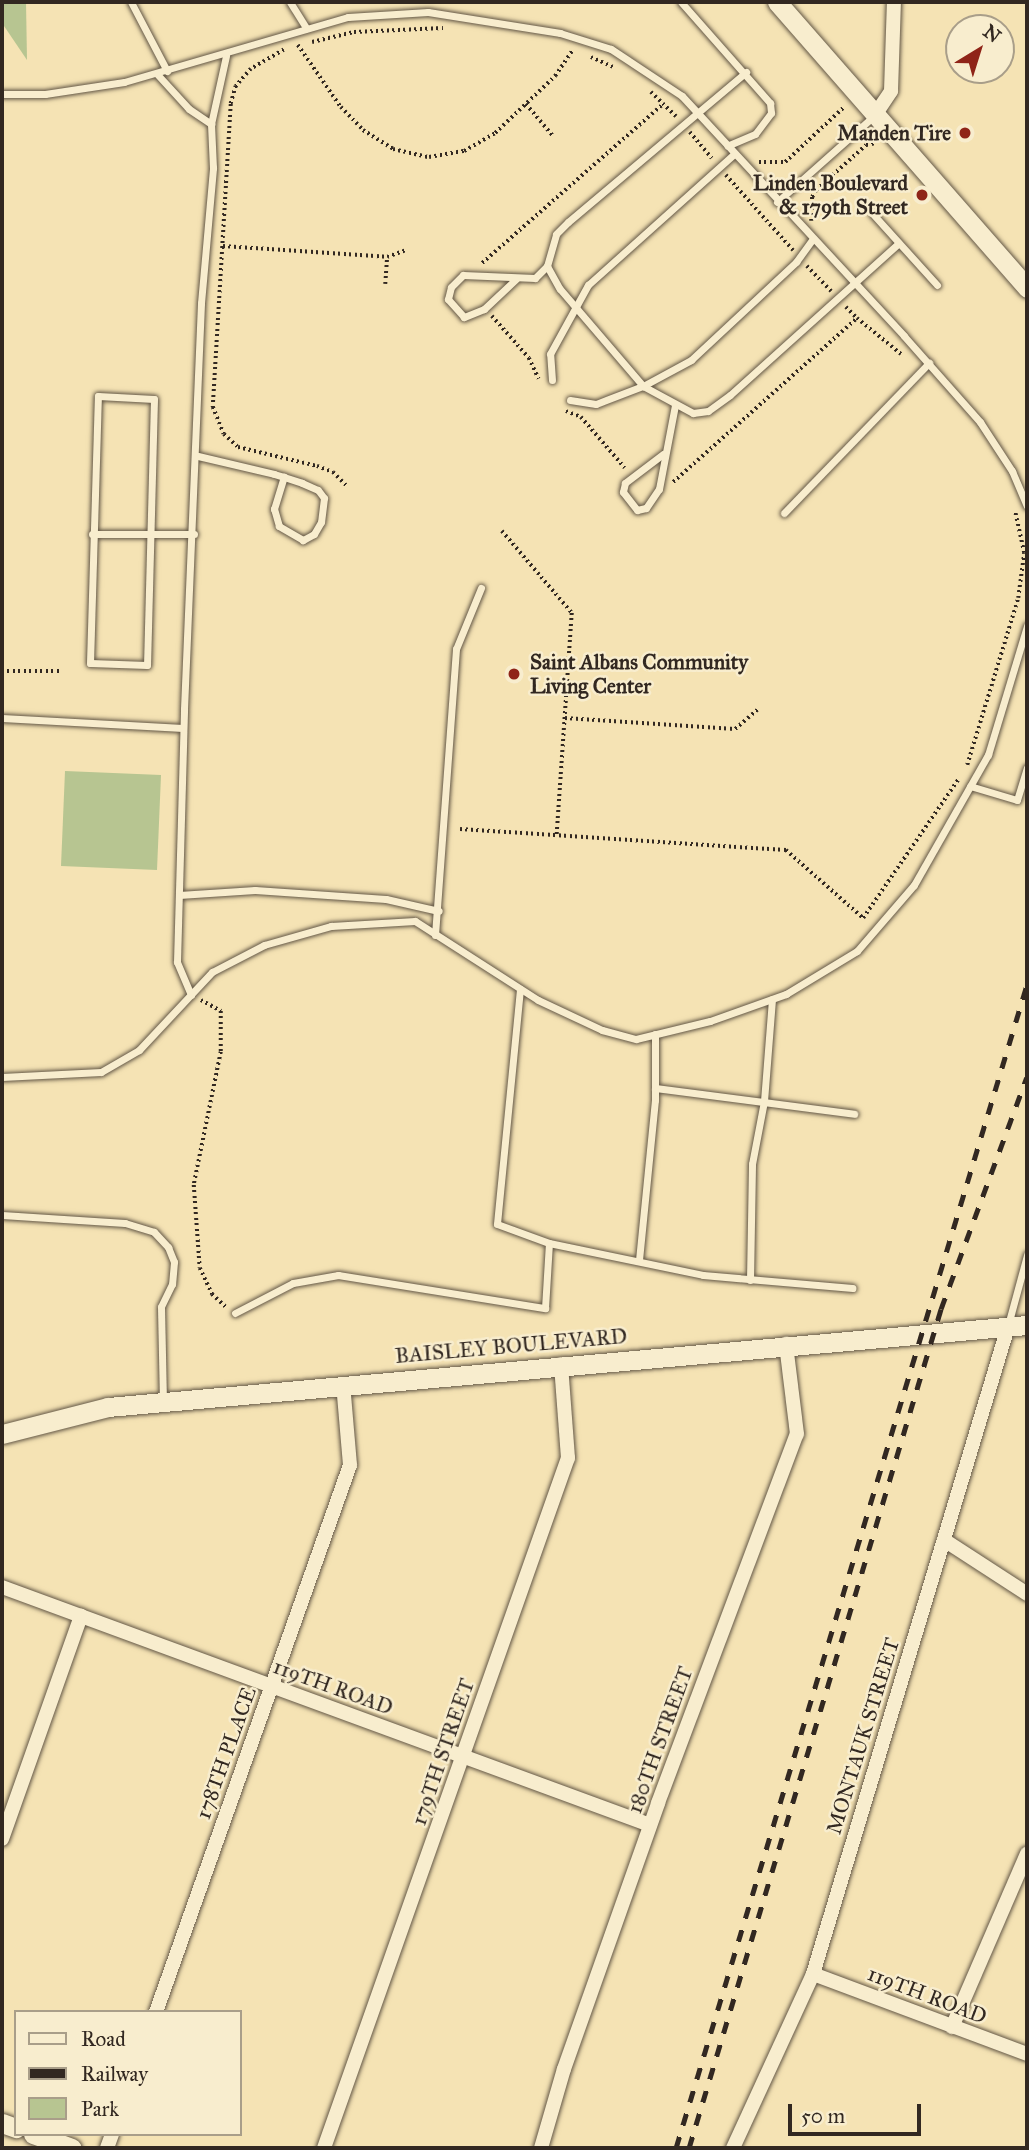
<!DOCTYPE html>
<style>
body{margin:0}
#map{position:relative;width:1029px;height:2150px;overflow:hidden;background:#f5e3b4;font-family:"IM FELL Great Primer",serif}
div>[style]{position:absolute}
[style*='--x']{left:calc(var(--x)*1px);top:calc(var(--y)*1px);width:calc(var(--w)*1px);rotate:calc(var(--a)*1deg)}
.green>*{inset:0;background:#b7c591}
.path>*{height:3.5px;margin-top:-1.75px;transform-origin:0;background:repeating-linear-gradient(90deg,#322821 0 2px,transparent 0 5.5px)}
.roads{filter:drop-shadow(0 0 2px #635746) drop-shadow(0 0 2px #635746)}
.lane>*{height:7px;margin:-3.5px;padding:0 3.5px;transform-origin:3.5px;border-radius:3.5px;background:#f8edce}
.street>*{height:14px;margin:-7px;padding:0 7px;transform-origin:7px;border-radius:7px;background:#f8edce}
.secondary>*{height:19px;margin:-9.5px;padding:0 9.5px;transform-origin:9.5px;border-radius:9.5px;background:#f8edce}
.rail>*{height:5px;margin-top:-2.5px;transform-origin:0;background:repeating-linear-gradient(90deg,#322821 0 12px,transparent 0 24px)}
.dots>*{width:19px;height:19px;translate:-50% -50%;box-sizing:border-box;border:4px solid #f8edce;border-radius:50%}
span{translate:-50% -50%;white-space:nowrap;text-align:center;line-height:1.15;-webkit-text-stroke:5px #f8edce;paint-order:stroke}
.poi-label{font-size:21px;color:#322821;font-weight:700}
.right{translate:-100% -50%;text-align:right}
.left{translate:0 -50%;text-align:left}
.street-label{font-size:21px;color:#322821}
.frame{position:absolute;inset:0;border:4px solid #322821;pointer-events:none}
.legend{position:absolute;left:14px;top:2010px;width:228px;height:126px;box-sizing:border-box;background:#f8edce;border:2px solid #a99e89;margin:0;padding:9px 12px;list-style:none;font-size:21px;color:#322821}
.legend li{display:flex;align-items:center;gap:14px;height:35px}
.legend b{width:35px;border:2px solid #a99e89}
.north{position:absolute;left:945px;top:14px;width:70px;height:70px;box-sizing:border-box;background:#f8edce;border:2px solid #a99e89;border-radius:50%;rotate:38deg;font-size:19px;font-weight:700;line-height:28px;text-align:center;color:#322821}
.north::after{content:'';display:block;margin:auto;width:24px;height:32px;background:#8f2418;clip-path:polygon(50% 0,100% 100%,50% 72%,0 100%)}
.scale{position:absolute;left:788px;top:2104px;width:133px;height:32px;box-sizing:border-box;border:4px solid #322821;border-top:0;padding-left:9px;font-size:21px;line-height:24px;white-space:nowrap;color:#322821;-webkit-text-stroke:5px #f8edce;paint-order:stroke}
</style>
<div id="map">
<div class="green">
<i style="clip-path:polygon(2px 2px,26px 2px,27px 60px,2px 23px)"></i>
<i style="clip-path:polygon(65px 771px,161px 775px,157px 870px,61px 866px)"></i>
</div>
<div class="path">
<i style="--x:312;--y:42;--w:43;--a:-13.4"></i>
<i style="--x:354;--y:32;--w:89;--a:-2.6"></i>
<i style="--x:298;--y:45;--w:75;--a:55.3"></i>
<i style="--x:341;--y:107;--w:32;--a:46"></i>
<i style="--x:363;--y:130;--w:36;--a:32"></i>
<i style="--x:393;--y:149;--w:37;--a:13"></i>
<i style="--x:429;--y:157;--w:36;--a:-10"></i>
<i style="--x:464;--y:151;--w:36;--a:-30"></i>
<i style="--x:495;--y:133;--w:83;--a:-43.5"></i>
<i style="--x:555;--y:76;--w:30;--a:-56"></i>
<i style="--x:284;--y:50;--w:38;--a:150"></i>
<i style="--x:251;--y:69;--w:23;--a:131"></i>
<i style="--x:236;--y:86;--w:19;--a:106"></i>
<i style="--x:231;--y:104;--w:304;--a:93.4"></i>
<i style="--x:213;--y:407;--w:29;--a:68"></i>
<i style="--x:224;--y:434;--w:19;--a:43"></i>
<i style="--x:238;--y:447;--w:81;--a:13.5"></i>
<i style="--x:317;--y:466;--w:17;--a:21"></i>
<i style="--x:333;--y:472;--w:20;--a:45"></i>
<i style="--x:591;--y:57;--w:24;--a:24"></i>
<i style="--x:651;--y:92;--w:35;--a:44"></i>
<i style="--x:526;--y:104;--w:43;--a:49.7"></i>
<i style="--x:690;--y:132;--w:34;--a:50"></i>
<i style="--x:759;--y:162;--w:26;--a:0"></i>
<i style="--x:785;--y:162;--w:81;--a:-43"></i>
<i style="--x:726;--y:175;--w:101;--a:48.2"></i>
<i style="--x:811;--y:221;--w:24;--a:-88"></i>
<i style="--x:812;--y:197;--w:8;--a:-60"></i>
<i style="--x:816;--y:190;--w:67;--a:-42"></i>
<i style="--x:866;--y:145;--w:10;--a:-11"></i>
<i style="--x:223;--y:246;--w:164;--a:3.8"></i>
<i style="--x:387;--y:257;--w:20;--a:-20"></i>
<i style="--x:482;--y:263;--w:242;--a:-41.3"></i>
<i style="--x:807;--y:266;--w:35;--a:46"></i>
<i style="--x:385;--y:284;--w:27;--a:-86"></i>
<i style="--x:846;--y:307;--w:16;--a:45"></i>
<i style="--x:492;--y:316;--w:56;--a:48.6"></i>
<i style="--x:529;--y:358;--w:23;--a:65"></i>
<i style="--x:566;--y:411;--w:16;--a:22"></i>
<i style="--x:581;--y:417;--w:67;--a:49.2"></i>
<i style="--x:673;--y:482;--w:246;--a:-41.7"></i>
<i style="--x:857;--y:318;--w:57;--a:39.3"></i>
<i style="--x:502;--y:531;--w:108;--a:49.5"></i>
<i style="--x:572;--y:613;--w:223;--a:93.9"></i>
<i style="--x:2;--y:671;--w:57;--a:0"></i>
<i style="--x:565;--y:718;--w:170;--a:3.7"></i>
<i style="--x:735;--y:729;--w:32;--a:-41"></i>
<i style="--x:967;--y:765;--w:175;--a:-73"></i>
<i style="--x:1018;--y:598;--w:45;--a:-82.4"></i>
<i style="--x:1024;--y:553;--w:42;--a:-102.4"></i>
<i style="--x:460;--y:829;--w:327;--a:3.7"></i>
<i style="--x:786;--y:850;--w:103;--a:41.4"></i>
<i style="--x:863;--y:918;--w:168;--a:-55.5"></i>
<i style="--x:201;--y:1000;--w:23;--a:29"></i>
<i style="--x:221;--y:1011;--w:41;--a:90"></i>
<i style="--x:221;--y:1052;--w:136;--a:101.5"></i>
<i style="--x:194;--y:1185;--w:83;--a:85.9"></i>
<i style="--x:200;--y:1268;--w:29;--a:65"></i>
<i style="--x:212;--y:1294;--w:21;--a:43"></i>
</div>
<div class="roads">
<div class="lane">
<i style="--x:131;--y:2;--w:78;--a:62.4"></i>
<i style="--x:290;--y:2;--w:31;--a:58"></i>
<i style="--x:681;--y:2;--w:135;--a:48.6"></i>
<i style="--x:770;--y:103;--w:10;--a:84"></i>
<i style="--x:771;--y:113;--w:26;--a:127"></i>
<i style="--x:755;--y:134;--w:30;--a:157"></i>
<i style="--x:157;--y:74;--w:47;--a:47.6"></i>
<i style="--x:189;--y:109;--w:27;--a:34"></i>
<i style="--x:2;--y:94;--w:43;--a:0"></i>
<i style="--x:45;--y:94;--w:80;--a:-8.6"></i>
<i style="--x:124;--y:82;--w:233;--a:-16.2"></i>
<i style="--x:348;--y:17;--w:80;--a:-3.6"></i>
<i style="--x:428;--y:12;--w:134;--a:9"></i>
<i style="--x:560;--y:33;--w:53;--a:17.4"></i>
<i style="--x:611;--y:49;--w:85;--a:33.5"></i>
<i style="--x:682;--y:96;--w:327;--a:47.2"></i>
<i style="--x:904;--y:336;--w:115;--a:48.5"></i>
<i style="--x:980;--y:422;--w:59;--a:56.9"></i>
<i style="--x:1012;--y:471;--w:38;--a:67"></i>
<i style="--x:777;--y:202;--w:130;--a:-41.6"></i>
<i style="--x:872;--y:213;--w:97;--a:47.9"></i>
<i style="--x:547;--y:266;--w:26;--a:61"></i>
<i style="--x:560;--y:289;--w:128;--a:49.4"></i>
<i style="--x:643;--y:386;--w:57;--a:28.4"></i>
<i style="--x:693;--y:413;--w:15;--a:-8"></i>
<i style="--x:708;--y:411;--w:27;--a:-36"></i>
<i style="--x:730;--y:395;--w:227;--a:-42"></i>
<i style="--x:516;--y:279;--w:44;--a:136.8"></i>
<i style="--x:484;--y:309;--w:22;--a:158"></i>
<i style="--x:464;--y:317;--w:24;--a:-132"></i>
<i style="--x:448;--y:299;--w:12;--a:-76"></i>
<i style="--x:451;--y:287;--w:17;--a:-45"></i>
<i style="--x:463;--y:275;--w:72;--a:2.4"></i>
<i style="--x:535;--y:278;--w:17;--a:-45"></i>
<i style="--x:547;--y:266;--w:33;--a:-74"></i>
<i style="--x:556;--y:234;--w:17;--a:-45"></i>
<i style="--x:568;--y:222;--w:233;--a:-40.1"></i>
<i style="--x:552;--y:380;--w:26;--a:-94"></i>
<i style="--x:550;--y:354;--w:79;--a:-61.2"></i>
<i style="--x:588;--y:285;--w:196;--a:-41.9"></i>
<i style="--x:98;--y:396;--w:56;--a:3.1"></i>
<i style="--x:154;--y:399;--w:266;--a:91.5"></i>
<i style="--x:147;--y:665;--w:57;--a:-178"></i>
<i style="--x:90;--y:663;--w:267;--a:-88.3"></i>
<i style="--x:570;--y:400;--w:26;--a:9"></i>
<i style="--x:596;--y:404;--w:50;--a:-21"></i>
<i style="--x:643;--y:386;--w:55;--a:-28.4"></i>
<i style="--x:691;--y:360;--w:144;--a:-43"></i>
<i style="--x:796;--y:262;--w:29;--a:-54"></i>
<i style="--x:663;--y:454;--w:48;--a:142.7"></i>
<i style="--x:625;--y:483;--w:9;--a:103"></i>
<i style="--x:623;--y:492;--w:23;--a:52"></i>
<i style="--x:637;--y:510;--w:9;--a:-13"></i>
<i style="--x:646;--y:508;--w:23;--a:-56"></i>
<i style="--x:659;--y:489;--w:86;--a:-79.2"></i>
<i style="--x:198;--y:456;--w:78;--a:13.3"></i>
<i style="--x:274;--y:474;--w:10;--a:17"></i>
<i style="--x:284;--y:477;--w:19;--a:18"></i>
<i style="--x:302;--y:483;--w:17;--a:24"></i>
<i style="--x:318;--y:490;--w:10;--a:53"></i>
<i style="--x:324;--y:498;--w:24;--a:97"></i>
<i style="--x:321;--y:522;--w:14;--a:120"></i>
<i style="--x:314;--y:534;--w:13;--a:151"></i>
<i style="--x:303;--y:540;--w:28;--a:-150"></i>
<i style="--x:279;--y:526;--w:18;--a:-106"></i>
<i style="--x:274;--y:509;--w:34;--a:-73"></i>
<i style="--x:784;--y:513;--w:209;--a:-46"></i>
<i style="--x:92;--y:534;--w:102;--a:0"></i>
<i style="--x:2;--y:718;--w:181;--a:3.2"></i>
<i style="--x:970;--y:786;--w:49;--a:16.6"></i>
<i style="--x:1017;--y:800;--w:34;--a:-73"></i>
<i style="--x:179;--y:895;--w:76;--a:-3.8"></i>
<i style="--x:255;--y:890;--w:131;--a:3.9"></i>
<i style="--x:386;--y:899;--w:54;--a:12.8"></i>
<i style="--x:435;--y:935;--w:287;--a:-85.8"></i>
<i style="--x:456;--y:649;--w:66;--a:-67.7"></i>
<i style="--x:520;--y:989;--w:236;--a:95.6"></i>
<i style="--x:497;--y:1224;--w:55;--a:20.1"></i>
<i style="--x:191;--y:995;--w:36;--a:-113"></i>
<i style="--x:177;--y:962;--w:253;--a:-88.4"></i>
<i style="--x:184;--y:709;--w:406;--a:-87.6"></i>
<i style="--x:201;--y:303;--w:136;--a:-84.9"></i>
<i style="--x:213;--y:168;--w:44;--a:-92.6"></i>
<i style="--x:211;--y:124;--w:70;--a:-77.6"></i>
<i style="--x:2;--y:1077;--w:99;--a:-2.9"></i>
<i style="--x:101;--y:1072;--w:44;--a:-30.1"></i>
<i style="--x:139;--y:1050;--w:107;--a:-46.9"></i>
<i style="--x:212;--y:972;--w:59;--a:-27.4"></i>
<i style="--x:264;--y:945;--w:70;--a:-15.8"></i>
<i style="--x:331;--y:926;--w:84;--a:-3.4"></i>
<i style="--x:415;--y:921;--w:146;--a:32.7"></i>
<i style="--x:538;--y:1000;--w:71;--a:25.1"></i>
<i style="--x:602;--y:1030;--w:35;--a:15"></i>
<i style="--x:636;--y:1039;--w:76;--a:-13.7"></i>
<i style="--x:710;--y:1021;--w:81;--a:-19.6"></i>
<i style="--x:786;--y:994;--w:83;--a:-31.2"></i>
<i style="--x:857;--y:951;--w:87;--a:-49.2"></i>
<i style="--x:914;--y:885;--w:150;--a:-60.4"></i>
<i style="--x:988;--y:755;--w:135;--a:-73.2"></i>
<i style="--x:655;--y:1088;--w:201;--a:7.4"></i>
<i style="--x:2;--y:1215;--w:123;--a:3.7"></i>
<i style="--x:125;--y:1223;--w:30;--a:17"></i>
<i style="--x:154;--y:1232;--w:21;--a:47"></i>
<i style="--x:168;--y:1247;--w:16;--a:68"></i>
<i style="--x:174;--y:1262;--w:22;--a:95"></i>
<i style="--x:172;--y:1284;--w:25;--a:116"></i>
<i style="--x:161;--y:1307;--w:94;--a:88.8"></i>
<i style="--x:639;--y:1260;--w:161;--a:-84.3"></i>
<i style="--x:655;--y:1100;--w:66;--a:-90"></i>
<i style="--x:750;--y:1280;--w:116;--a:-89"></i>
<i style="--x:752;--y:1164;--w:64;--a:-79.2"></i>
<i style="--x:764;--y:1101;--w:102;--a:-85.5"></i>
<i style="--x:235;--y:1313;--w:65;--a:-27.3"></i>
<i style="--x:293;--y:1283;--w:46;--a:-10.1"></i>
<i style="--x:338;--y:1275;--w:210;--a:9.1"></i>
<i style="--x:545;--y:1308;--w:65;--a:-86.5"></i>
<i style="--x:549;--y:1243;--w:157;--a:11.7"></i>
<i style="--x:703;--y:1275;--w:150;--a:5"></i>
<i style="--x:1008;--y:1325;--w:73;--a:-74.8"></i>
</div>
<div class="street">
<i style="--x:875;--y:115;--w:29;--a:-56"></i>
<i style="--x:891;--y:91;--w:89;--a:-88.1"></i>
<i style="--x:944;--y:1540;--w:99;--a:33"></i>
<i style="--x:2;--y:1587;--w:690;--a:20.17"></i>
<i style="--x:2;--y:1839;--w:237;--a:-70.5"></i>
<i style="--x:813;--y:1974;--w:228;--a:20.5"></i>
<i style="--x:156;--y:2012;--w:580;--a:-70.47"></i>
<i style="--x:350;--y:1465;--w:81;--a:-94.9"></i>
<i style="--x:952;--y:2027;--w:189;--a:-66.6"></i>
<i style="--x:107;--y:2148;--w:15;--a:-70"></i>
<i style="--x:324;--y:2148;--w:732;--a:-70.53"></i>
<i style="--x:568;--y:1458;--w:94;--a:-94.3"></i>
<i style="--x:541;--y:2148;--w:82;--a:-73.8"></i>
<i style="--x:564;--y:2069;--w:282;--a:-70.5"></i>
<i style="--x:658;--y:1803;--w:394;--a:-69.4"></i>
<i style="--x:797;--y:1434;--w:91;--a:-97"></i>
<i style="--x:733;--y:2148;--w:192;--a:-65.3"></i>
<i style="--x:813;--y:1974;--w:676;--a:-73.23"></i>
</div>
<div class="secondary">
<i style="--x:777;--y:2;--w:380;--a:48.8"></i>
<i style="--x:2;--y:1434;--w:109;--a:-14.3"></i>
<i style="--x:108;--y:1407;--w:923;--a:-5.1"></i>
<i style="--x:2;--y:2123;--w:15;--a:20"></i>
<i style="--x:33;--y:2134;--w:41;--a:19.7"></i>
</div>
</div>
<div class="rail">
<i style="--x:676;--y:2148;--w:1215;--a:-73.21"></i>
<i style="--x:689;--y:2148;--w:876;--a:-73.28"></i>
<i style="--x:941;--y:1309;--w:247;--a:-69.7"></i>
</div>
<div class="dots">
<i style="left:965px;top:133px;background:#8f2418"></i>
<i style="left:922px;top:195px;background:#8f2418"></i>
<i style="left:514px;top:674px;background:#8f2418"></i>
</div>
<div class="poi-label">
<span class="right" style="left:951px;top:133px">Manden Tire</span>
<span class="right" style="left:908px;top:195px">Linden Boulevard<br>&amp; 179th Street</span>
<span class="left" style="left:530px;top:674px">Saint Albans Community<br>Living Center</span>
</div>
<div class="street-label">
<span style="left:511px;top:1346px;rotate:-5deg">BAISLEY BOULEVARD</span>
<span style="left:333px;top:1687px;rotate:20deg">119TH ROAD</span>
<span style="left:863px;top:1736px;rotate:-73deg">MONTAUK STREET</span>
<span style="left:660px;top:1740px;rotate:-70deg">180TH STREET</span>
<span style="left:443px;top:1752px;rotate:-71deg">179TH STREET</span>
<span style="left:226px;top:1753px;rotate:-70deg">178TH PLACE</span>
<span style="left:927px;top:1995px;rotate:21deg">119TH ROAD</span>
</div>
<div class="frame"></div>
<ul class="legend">
<li><b style="height:9px;background:#f8edce"></b>Road</li>
<li><b style="height:9px;background:#322821"></b>Railway</li>
<li><b style="height:19px;background:#b7c591"></b>Park</li>
</ul>
<div class="north">N</div>
<div class="scale">50 m</div>
</div>
